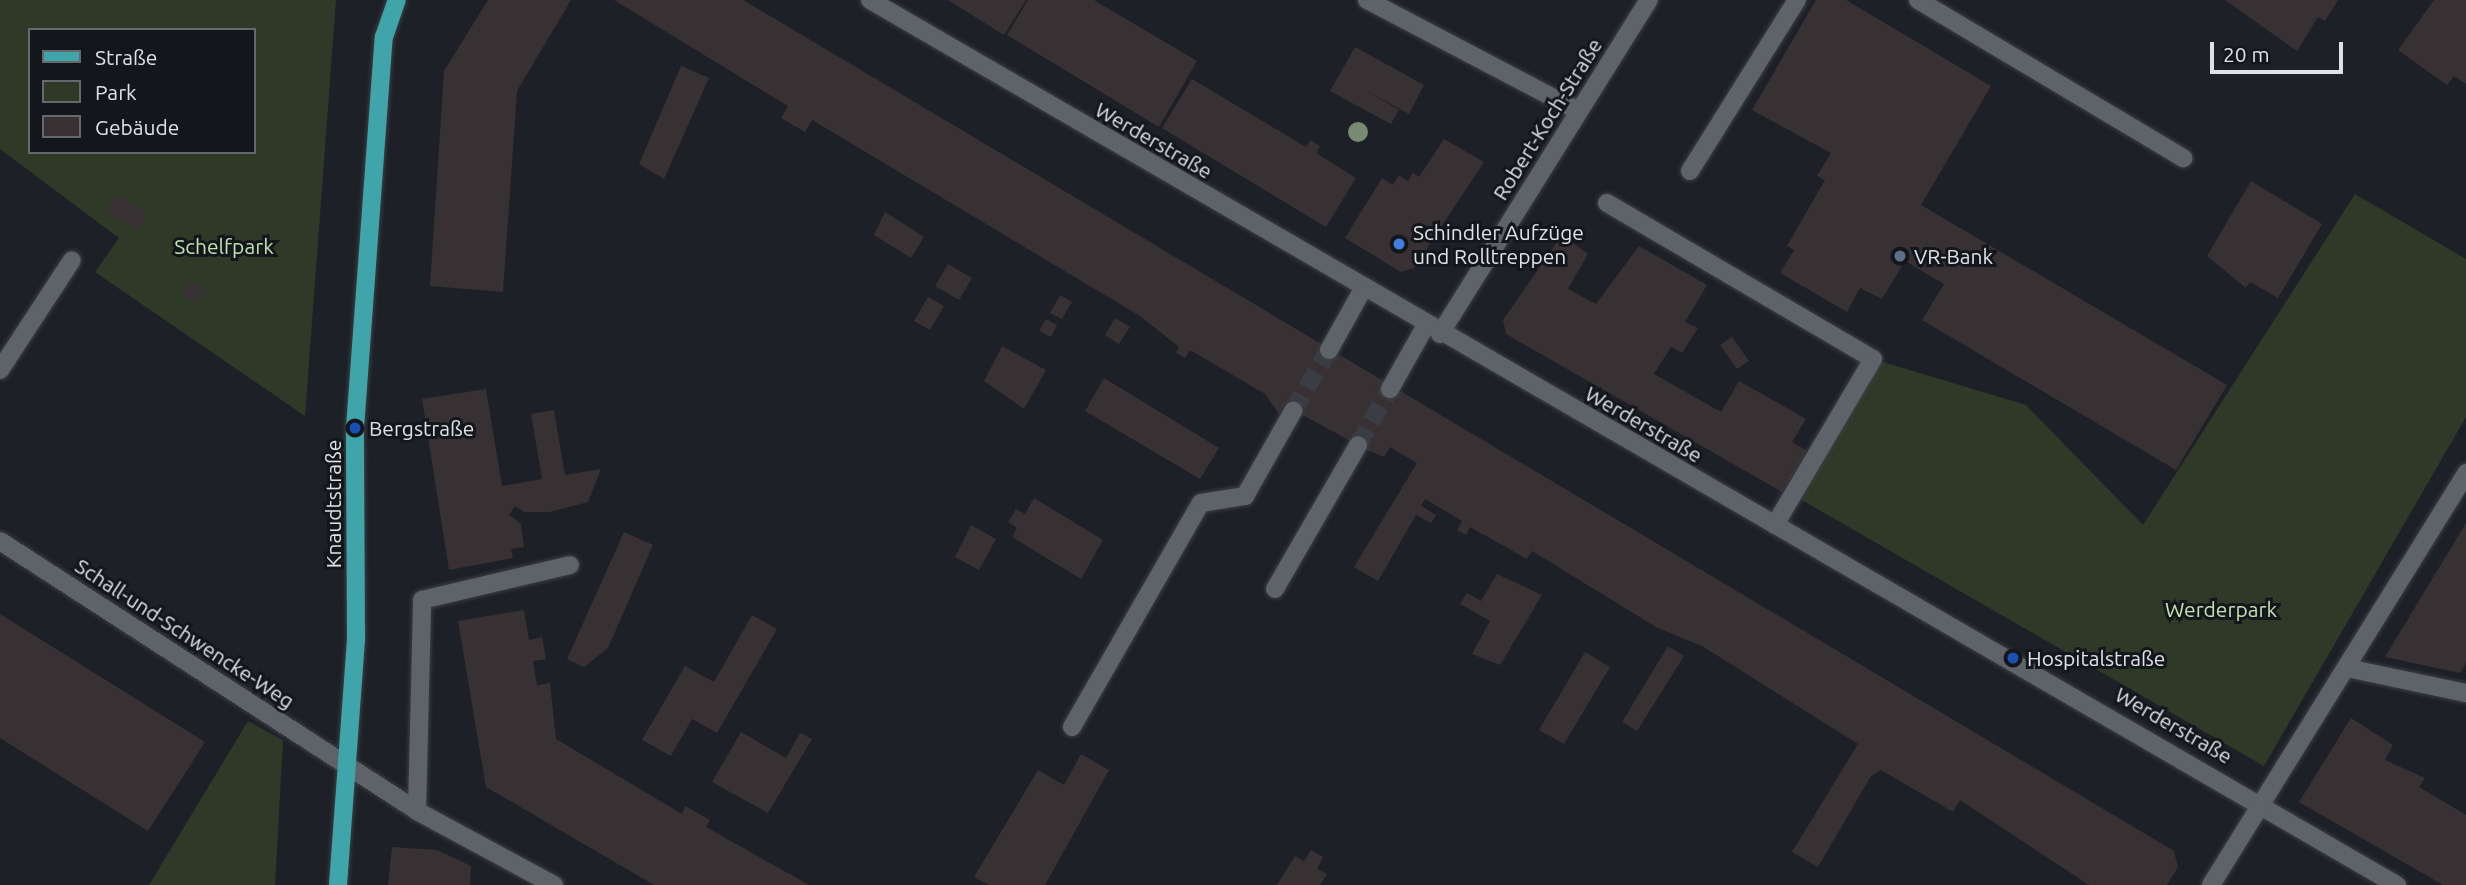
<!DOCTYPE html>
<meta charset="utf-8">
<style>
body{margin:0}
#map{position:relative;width:2466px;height:885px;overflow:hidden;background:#1d2026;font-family:Ubuntu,sans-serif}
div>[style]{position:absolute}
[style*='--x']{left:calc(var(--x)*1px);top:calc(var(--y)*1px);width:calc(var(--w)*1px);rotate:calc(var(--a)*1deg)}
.green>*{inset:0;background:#2e3a27}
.building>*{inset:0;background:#383133}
.minor-tunnel>*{height:18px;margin-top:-9px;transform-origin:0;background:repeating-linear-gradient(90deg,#3a3d43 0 18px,transparent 0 27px)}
.roads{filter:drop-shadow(0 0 2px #3b3e42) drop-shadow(0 0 2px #3b3e42)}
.minor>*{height:18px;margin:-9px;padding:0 9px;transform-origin:9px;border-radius:9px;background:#5e6269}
.major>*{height:18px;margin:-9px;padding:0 9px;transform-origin:9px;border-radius:9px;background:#3fa5aa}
.trees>*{width:20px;height:20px;margin:-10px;border-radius:50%;background:#788a72}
.dots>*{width:19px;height:19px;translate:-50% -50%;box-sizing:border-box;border:4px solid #13171c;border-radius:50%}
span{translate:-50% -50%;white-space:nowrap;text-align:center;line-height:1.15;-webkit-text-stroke:6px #13171c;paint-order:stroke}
.street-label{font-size:21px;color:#dfe1e5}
.poi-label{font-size:21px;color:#dfe1e5}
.left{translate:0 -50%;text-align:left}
.park-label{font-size:21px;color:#c2e1b0}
.legend{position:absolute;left:28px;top:28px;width:228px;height:126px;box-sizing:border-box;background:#13171c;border:2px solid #65686c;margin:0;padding:9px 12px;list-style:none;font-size:21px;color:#dfe1e5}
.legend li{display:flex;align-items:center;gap:14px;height:35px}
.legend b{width:35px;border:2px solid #65686c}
.scale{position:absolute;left:2210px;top:42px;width:133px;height:32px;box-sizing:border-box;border:4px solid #dfe1e5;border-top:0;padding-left:9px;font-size:21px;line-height:24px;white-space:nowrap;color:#dfe1e5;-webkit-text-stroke:5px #13171c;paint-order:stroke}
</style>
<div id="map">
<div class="green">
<i style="clip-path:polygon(evenodd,0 0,336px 0,305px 416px,95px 272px,119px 238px,0 149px,0 0,30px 30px,254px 30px,254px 152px,30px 152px,30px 30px)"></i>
<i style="clip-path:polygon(2355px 194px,2466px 259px,2466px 417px,2264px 766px,1793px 495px,1873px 359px,2026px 405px,2143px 525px)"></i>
<i style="clip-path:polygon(248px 721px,283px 740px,275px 885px,149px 885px)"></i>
</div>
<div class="building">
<i style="clip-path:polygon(488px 0,571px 0,517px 91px,503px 292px,430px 286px,444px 71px)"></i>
<i style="clip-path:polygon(614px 0,743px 0,2174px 851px,2178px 867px,2167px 885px,2089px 885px,1960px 800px,1953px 812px,1881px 770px,1871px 776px,1818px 867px,1792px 852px,1858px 744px,1702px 646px,1656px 627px,1532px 551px,1527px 559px,1470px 527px,1466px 535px,1457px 530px,1462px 521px,1425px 499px,1421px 506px,1436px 515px,1431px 523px,1416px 515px,1378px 581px,1354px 567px,1417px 463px,1390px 447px,1384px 457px,1369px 451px,1284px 405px,1279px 414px,1265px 394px,1190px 350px,1185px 358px,1176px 353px,1179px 347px,1140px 316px,812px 120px,805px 132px,781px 118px,788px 106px)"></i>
<i style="clip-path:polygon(948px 0,1026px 0,1004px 35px)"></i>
<i style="clip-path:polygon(1028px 0,1094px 0,1197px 61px,1159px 127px,1007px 35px)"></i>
<i style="clip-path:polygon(1816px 0,1846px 0,1991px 86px,1921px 205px,2227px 385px,2176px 470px,1922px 320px,1944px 284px,1905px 261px,1882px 299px,1860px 288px,1847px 312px,1780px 273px,1794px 250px,1787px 246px,1825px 180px,1817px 176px,1831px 153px,1752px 110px)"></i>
<i style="clip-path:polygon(2225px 0,2338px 0,2325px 21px,2318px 17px,2297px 51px)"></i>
<i style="clip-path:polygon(2434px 0,2466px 0,2466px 84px,2454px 76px,2447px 85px,2398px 50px)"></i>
<i style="clip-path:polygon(1355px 47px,1424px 85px,1409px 114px,1365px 90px,1399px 110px,1391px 124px,1330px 91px)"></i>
<i style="clip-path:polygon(681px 66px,709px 78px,664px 179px,639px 164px)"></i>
<i style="clip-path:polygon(1192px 79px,1306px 147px,1311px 140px,1320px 146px,1316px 153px,1356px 178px,1326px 227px,1162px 128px)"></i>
<i style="clip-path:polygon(1444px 139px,1484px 162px,1414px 268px,1401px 272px,1345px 238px,1382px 178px,1393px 185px,1399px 175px,1408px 181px,1413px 173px,1419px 177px)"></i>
<i style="clip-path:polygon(2251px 181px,2322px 224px,2278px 298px,2250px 282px,2246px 288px,2207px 256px)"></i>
<i style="clip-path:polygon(116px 194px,148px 214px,137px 230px,106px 211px)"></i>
<i style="clip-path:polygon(885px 212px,924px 237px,911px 258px,874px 235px)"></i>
<i style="clip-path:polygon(1562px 235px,1588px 254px,1568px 289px,1596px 304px,1639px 246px,1707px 285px,1685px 322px,1698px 328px,1682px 353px,1671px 347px,1654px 374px,1721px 412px,1739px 381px,1806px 419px,1792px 442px,1807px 451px,1782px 492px,1506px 334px,1503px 320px)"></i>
<i style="clip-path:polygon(948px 264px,972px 278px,959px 300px,935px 286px)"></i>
<i style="clip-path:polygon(189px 280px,204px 290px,196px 304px,181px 294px)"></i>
<i style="clip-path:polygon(1060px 295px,1072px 302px,1062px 319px,1050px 313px)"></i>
<i style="clip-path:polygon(928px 297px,944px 306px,930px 330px,914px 321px)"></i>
<i style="clip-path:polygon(1115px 318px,1130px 327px,1119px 344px,1105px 335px)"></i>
<i style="clip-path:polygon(1046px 319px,1057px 325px,1051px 337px,1039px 331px)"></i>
<i style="clip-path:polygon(1732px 337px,1749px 361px,1737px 369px,1720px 345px)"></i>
<i style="clip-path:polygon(1002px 346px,1046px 370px,1024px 409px,984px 381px)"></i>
<i style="clip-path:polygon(1104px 378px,1219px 448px,1200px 479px,1085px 411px)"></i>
<i style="clip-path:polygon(486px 389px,502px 486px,542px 479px,531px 414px,554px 410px,565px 475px,601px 469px,588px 502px,550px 512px,524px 512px,515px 506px,509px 515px,521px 524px,524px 547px,511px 549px,513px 558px,449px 570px,422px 399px)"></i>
<i style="clip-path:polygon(1034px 498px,1103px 540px,1081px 579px,1012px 537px,1017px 528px,1008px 522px,1016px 509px,1025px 514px)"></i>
<i style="clip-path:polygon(2466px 523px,2466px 663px,2460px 673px,2385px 657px)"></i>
<i style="clip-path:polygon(971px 525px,996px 539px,979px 570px,955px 557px)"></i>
<i style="clip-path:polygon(624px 532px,653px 545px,608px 648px,584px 667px,567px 659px)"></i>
<i style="clip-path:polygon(1497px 574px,1542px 595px,1500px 665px,1472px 654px,1490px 621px,1460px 604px,1467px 593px,1481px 601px)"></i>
<i style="clip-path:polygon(524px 610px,529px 640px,542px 637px,546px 659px,533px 661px,537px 685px,550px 683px,556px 739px,682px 814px,685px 806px,710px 820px,706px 827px,809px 885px,654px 885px,486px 787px,458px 621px)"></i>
<i style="clip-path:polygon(0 614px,205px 742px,148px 831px,0 738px)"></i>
<i style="clip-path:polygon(752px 615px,777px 629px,717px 733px,692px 719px,671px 756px,642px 740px,685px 666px,714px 682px)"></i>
<i style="clip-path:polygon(1668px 646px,1684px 656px,1637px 731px,1622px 722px)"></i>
<i style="clip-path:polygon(1585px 652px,1610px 667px,1564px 744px,1539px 730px)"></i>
<i style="clip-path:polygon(2351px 718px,2393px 745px,2385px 760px,2425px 778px,2419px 787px,2466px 815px,2466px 885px,2443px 885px,2299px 802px)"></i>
<i style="clip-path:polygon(741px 732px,786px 758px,800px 733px,812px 739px,768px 813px,712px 782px)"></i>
<i style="clip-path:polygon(1081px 754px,1109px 770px,1045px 885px,989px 885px,974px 877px,1038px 770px,1064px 785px)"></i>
<i style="clip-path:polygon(392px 847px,437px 850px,471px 866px,470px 885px,388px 885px)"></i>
<i style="clip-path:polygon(1311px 850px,1323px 857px,1317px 869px,1327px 874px,1320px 885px,1277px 885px,1295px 856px,1304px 861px)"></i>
</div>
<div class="minor-tunnel">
<i style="--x:1293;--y:411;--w:71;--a:-59.5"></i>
<i style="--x:1358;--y:445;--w:64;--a:-60.3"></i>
</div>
<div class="roads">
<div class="minor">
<i style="--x:870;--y:0;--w:1765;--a:30.1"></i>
<i style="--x:1367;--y:0;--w:238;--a:27.7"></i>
<i style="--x:1918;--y:0;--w:309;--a:30.8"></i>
<i style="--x:1690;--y:171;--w:202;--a:-58"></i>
<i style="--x:1607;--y:203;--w:308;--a:30.4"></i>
<i style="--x:1873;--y:359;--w:193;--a:120.6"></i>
<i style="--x:1440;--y:334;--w:394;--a:-58"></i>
<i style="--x:1329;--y:350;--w:70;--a:-60.9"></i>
<i style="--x:0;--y:370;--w:131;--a:-56.8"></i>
<i style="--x:1390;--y:389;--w:73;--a:-60.6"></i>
<i style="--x:0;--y:541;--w:497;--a:32.9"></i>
<i style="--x:417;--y:811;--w:156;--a:28.4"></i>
<i style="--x:1275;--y:589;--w:166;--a:-60"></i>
<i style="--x:2347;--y:668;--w:122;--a:11.9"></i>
<i style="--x:1072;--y:727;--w:258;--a:-60.1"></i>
<i style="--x:1201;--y:503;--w:45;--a:-9"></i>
<i style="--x:1245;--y:496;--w:98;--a:-60.5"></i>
<i style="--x:417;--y:811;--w:211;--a:-88.6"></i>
<i style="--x:422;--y:600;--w:152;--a:-13.3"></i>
<i style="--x:2211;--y:885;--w:485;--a:-58.2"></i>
</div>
<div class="major">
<i style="--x:338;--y:885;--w:248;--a:-85.8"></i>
<i style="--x:356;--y:638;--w:210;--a:-90.3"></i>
<i style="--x:355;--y:428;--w:392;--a:-85.8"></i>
<i style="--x:384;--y:37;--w:39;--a:-71"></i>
</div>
</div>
<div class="trees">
<i style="left:1358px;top:132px"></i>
</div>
<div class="dots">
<i style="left:1399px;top:244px;background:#3f7fe0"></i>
<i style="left:1900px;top:256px;background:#5c6f8a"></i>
<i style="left:355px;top:428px;background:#1a4fb4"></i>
<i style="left:2013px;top:658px;background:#1a4fb4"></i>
</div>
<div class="street-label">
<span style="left:1547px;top:119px;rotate:-58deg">Robert-Koch-Straße</span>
<span style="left:1154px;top:140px;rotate:30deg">Werderstraße</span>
<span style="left:1644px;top:424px;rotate:30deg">Werderstraße</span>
<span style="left:333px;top:504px;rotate:-90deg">Knaudtstraße</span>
<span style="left:185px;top:633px;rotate:33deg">Schall-und-Schwencke-Weg</span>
<span style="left:2174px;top:725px;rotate:30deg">Werderstraße</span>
</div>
<div class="poi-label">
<span class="left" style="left:1413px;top:244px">Schindler Aufzüge<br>und Rolltreppen</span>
<span class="left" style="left:1914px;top:256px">VR-Bank</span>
<span class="left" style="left:369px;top:428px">Bergstraße</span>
<span class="left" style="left:2027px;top:658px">Hospitalstraße</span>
</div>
<div class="park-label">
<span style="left:224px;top:246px">Schelfpark</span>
<span style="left:2221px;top:609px">Werderpark</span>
</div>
<ul class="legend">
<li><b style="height:9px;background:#3fa5aa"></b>Straße</li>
<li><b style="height:19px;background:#2e3a27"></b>Park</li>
<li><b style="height:19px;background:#383133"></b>Gebäude</li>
</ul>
<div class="scale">20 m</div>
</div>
